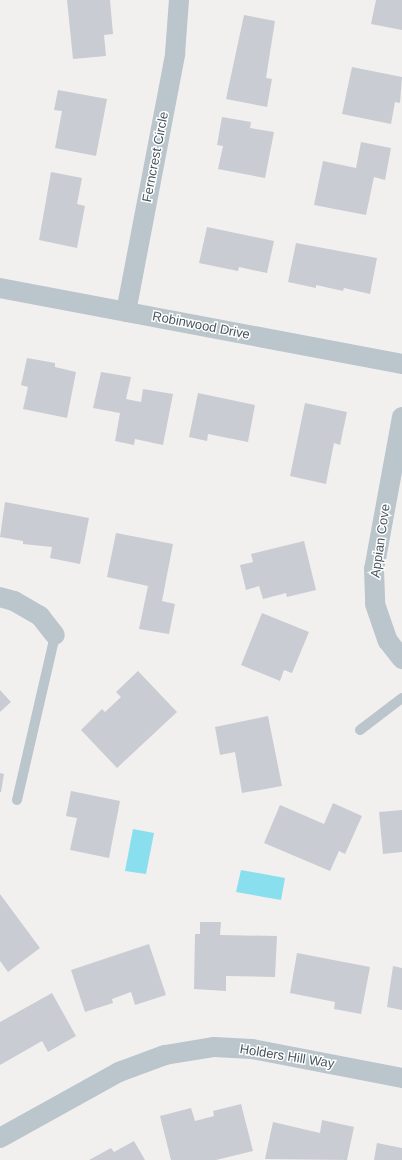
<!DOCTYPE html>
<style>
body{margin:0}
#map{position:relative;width:402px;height:1160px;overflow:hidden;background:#f2efef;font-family:Arial,sans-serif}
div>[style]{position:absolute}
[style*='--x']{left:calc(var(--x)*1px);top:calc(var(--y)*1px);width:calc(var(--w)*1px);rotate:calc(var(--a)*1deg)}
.water>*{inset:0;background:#89dfee}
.building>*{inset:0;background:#c9ccd2}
.lane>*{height:10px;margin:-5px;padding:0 5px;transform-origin:5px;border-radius:5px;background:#bac5cc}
.street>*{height:20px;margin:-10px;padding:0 10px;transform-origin:10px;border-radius:10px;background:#bac5cc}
span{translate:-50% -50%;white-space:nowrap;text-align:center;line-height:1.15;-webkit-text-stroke:3px #fff;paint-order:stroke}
.street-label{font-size:13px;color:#47545d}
</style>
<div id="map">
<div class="water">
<i style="clip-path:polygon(133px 829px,154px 833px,146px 874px,125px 871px)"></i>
<i style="clip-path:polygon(241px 870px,285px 878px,281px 900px,236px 892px)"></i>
</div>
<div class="building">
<i style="clip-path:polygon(67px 0,110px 0,113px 34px,104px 35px,106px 56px,73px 59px)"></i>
<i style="clip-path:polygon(376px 0,402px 0,402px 30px,371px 24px)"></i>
<i style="clip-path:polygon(244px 15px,275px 21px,266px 78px,272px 79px,267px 107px,226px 99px)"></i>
<i style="clip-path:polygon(352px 67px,402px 77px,400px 103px,395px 102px,391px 124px,342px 114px)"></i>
<i style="clip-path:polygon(58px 90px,107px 99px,96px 156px,55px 148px,62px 111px,54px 110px)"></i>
<i style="clip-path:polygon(222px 117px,251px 122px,250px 128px,274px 132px,265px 178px,218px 169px,223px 146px,217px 145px)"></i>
<i style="clip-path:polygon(361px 142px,391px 148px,385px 180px,374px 177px,366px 215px,314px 205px,323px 161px,356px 168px)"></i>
<i style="clip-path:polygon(51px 172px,82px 178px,77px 204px,85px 206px,77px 248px,39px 240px)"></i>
<i style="clip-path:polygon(207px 227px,274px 241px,267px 273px,239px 267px,238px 271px,199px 263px)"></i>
<i style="clip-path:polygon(296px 243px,377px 258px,370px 294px,344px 288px,343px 291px,316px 285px,316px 288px,288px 282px)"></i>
<i style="clip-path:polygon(27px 358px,55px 363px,55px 367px,76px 372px,67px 418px,23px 409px,28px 387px,21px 385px)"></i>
<i style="clip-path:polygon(101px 372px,131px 377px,126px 399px,141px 402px,143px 389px,173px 394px,163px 445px,135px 439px,134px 445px,115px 441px,120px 413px,93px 408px)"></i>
<i style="clip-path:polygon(198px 393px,255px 405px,248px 442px,208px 434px,207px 441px,189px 437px)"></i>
<i style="clip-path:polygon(305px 403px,347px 412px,340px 445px,334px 443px,326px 484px,290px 476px)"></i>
<i style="clip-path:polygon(5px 502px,89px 518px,80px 564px,50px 558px,52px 547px,23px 544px,23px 541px,0 537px)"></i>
<i style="clip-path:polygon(116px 533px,173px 544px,162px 601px,175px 604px,169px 634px,139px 629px,148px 586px,107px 577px)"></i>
<i style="clip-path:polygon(304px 541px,316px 590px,287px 597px,286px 593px,263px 599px,259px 586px,246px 590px,240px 565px,253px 562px,251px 554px)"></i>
<i style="clip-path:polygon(262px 613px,309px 632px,292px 673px,284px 670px,280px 681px,241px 665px)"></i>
<i style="clip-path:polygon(138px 671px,177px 712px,117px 768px,81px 730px,102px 709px,105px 712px,121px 697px,116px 692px)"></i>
<i style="clip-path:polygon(0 690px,11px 702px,0 712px)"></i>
<i style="clip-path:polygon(268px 716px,282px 786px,242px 793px,235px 752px,220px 755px,215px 727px)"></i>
<i style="clip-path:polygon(0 773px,4px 774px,1px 792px,0 792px)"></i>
<i style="clip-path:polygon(71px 791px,120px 801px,109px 858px,70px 850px,77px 818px,66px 816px)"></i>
<i style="clip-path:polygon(333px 803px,362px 816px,345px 854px,339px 851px,330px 871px,264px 843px,280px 805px,324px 824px)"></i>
<i style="clip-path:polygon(402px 810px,402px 852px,383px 854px,379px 812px)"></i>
<i style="clip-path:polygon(0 894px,40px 948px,8px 972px,0 961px)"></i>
<i style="clip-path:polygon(200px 922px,221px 922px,220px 935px,277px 936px,275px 977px,226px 976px,226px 991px,194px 989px,195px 934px,200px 934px)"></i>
<i style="clip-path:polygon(149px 944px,166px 995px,135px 1005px,131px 992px,112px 999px,113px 1003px,85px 1012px,71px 970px)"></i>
<i style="clip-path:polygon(297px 953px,370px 967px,361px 1014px,334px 1009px,335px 1002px,290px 993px)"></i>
<i style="clip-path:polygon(393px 966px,402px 968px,402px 1010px,387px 1007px)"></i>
<i style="clip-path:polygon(52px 993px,76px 1036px,48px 1052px,42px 1041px,0 1065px,0 1022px)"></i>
<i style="clip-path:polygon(241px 1104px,253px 1151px,216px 1160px,171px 1160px,160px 1116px,191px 1108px,195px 1121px,214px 1116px,213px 1111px)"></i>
<i style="clip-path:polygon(322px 1120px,354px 1127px,347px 1160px,265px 1159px,273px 1122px,320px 1133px)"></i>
<i style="clip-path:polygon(134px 1141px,145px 1160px,89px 1160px,111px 1148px,114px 1152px)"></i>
<i style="clip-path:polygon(377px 1143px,402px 1148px,402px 1160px,374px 1160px)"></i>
</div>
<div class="lane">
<i style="--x:360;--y:730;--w:53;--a:-37.3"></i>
<i style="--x:17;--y:800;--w:169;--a:-77"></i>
</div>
<div class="street">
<i style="--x:0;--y:288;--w:409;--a:10.7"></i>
<i style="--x:126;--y:312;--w:263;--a:-79.2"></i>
<i style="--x:175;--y:54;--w:54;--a:-85.8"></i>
<i style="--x:402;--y:417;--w:155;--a:100.4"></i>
<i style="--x:374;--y:569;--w:35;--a:88"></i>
<i style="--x:375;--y:604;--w:39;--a:71"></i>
<i style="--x:388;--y:641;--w:23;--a:52"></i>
<i style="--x:0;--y:597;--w:15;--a:16"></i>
<i style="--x:14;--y:601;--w:30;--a:30"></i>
<i style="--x:40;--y:616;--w:24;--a:52"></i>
<i style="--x:0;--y:1138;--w:136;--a:-29"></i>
<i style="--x:119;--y:1072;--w:49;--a:-20.3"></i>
<i style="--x:165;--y:1055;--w:50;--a:-9.3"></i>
<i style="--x:214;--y:1047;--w:38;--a:3"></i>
<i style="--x:252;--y:1049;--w:153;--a:10.9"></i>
</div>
<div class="street-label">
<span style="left:156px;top:157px;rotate:-79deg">Ferncrest Circle</span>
<span style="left:201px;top:326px;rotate:11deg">Robinwood Drive</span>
<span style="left:381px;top:541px;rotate:-82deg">Appian Cove</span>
<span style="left:287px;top:1057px;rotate:9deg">Holders Hill Way</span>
</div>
</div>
